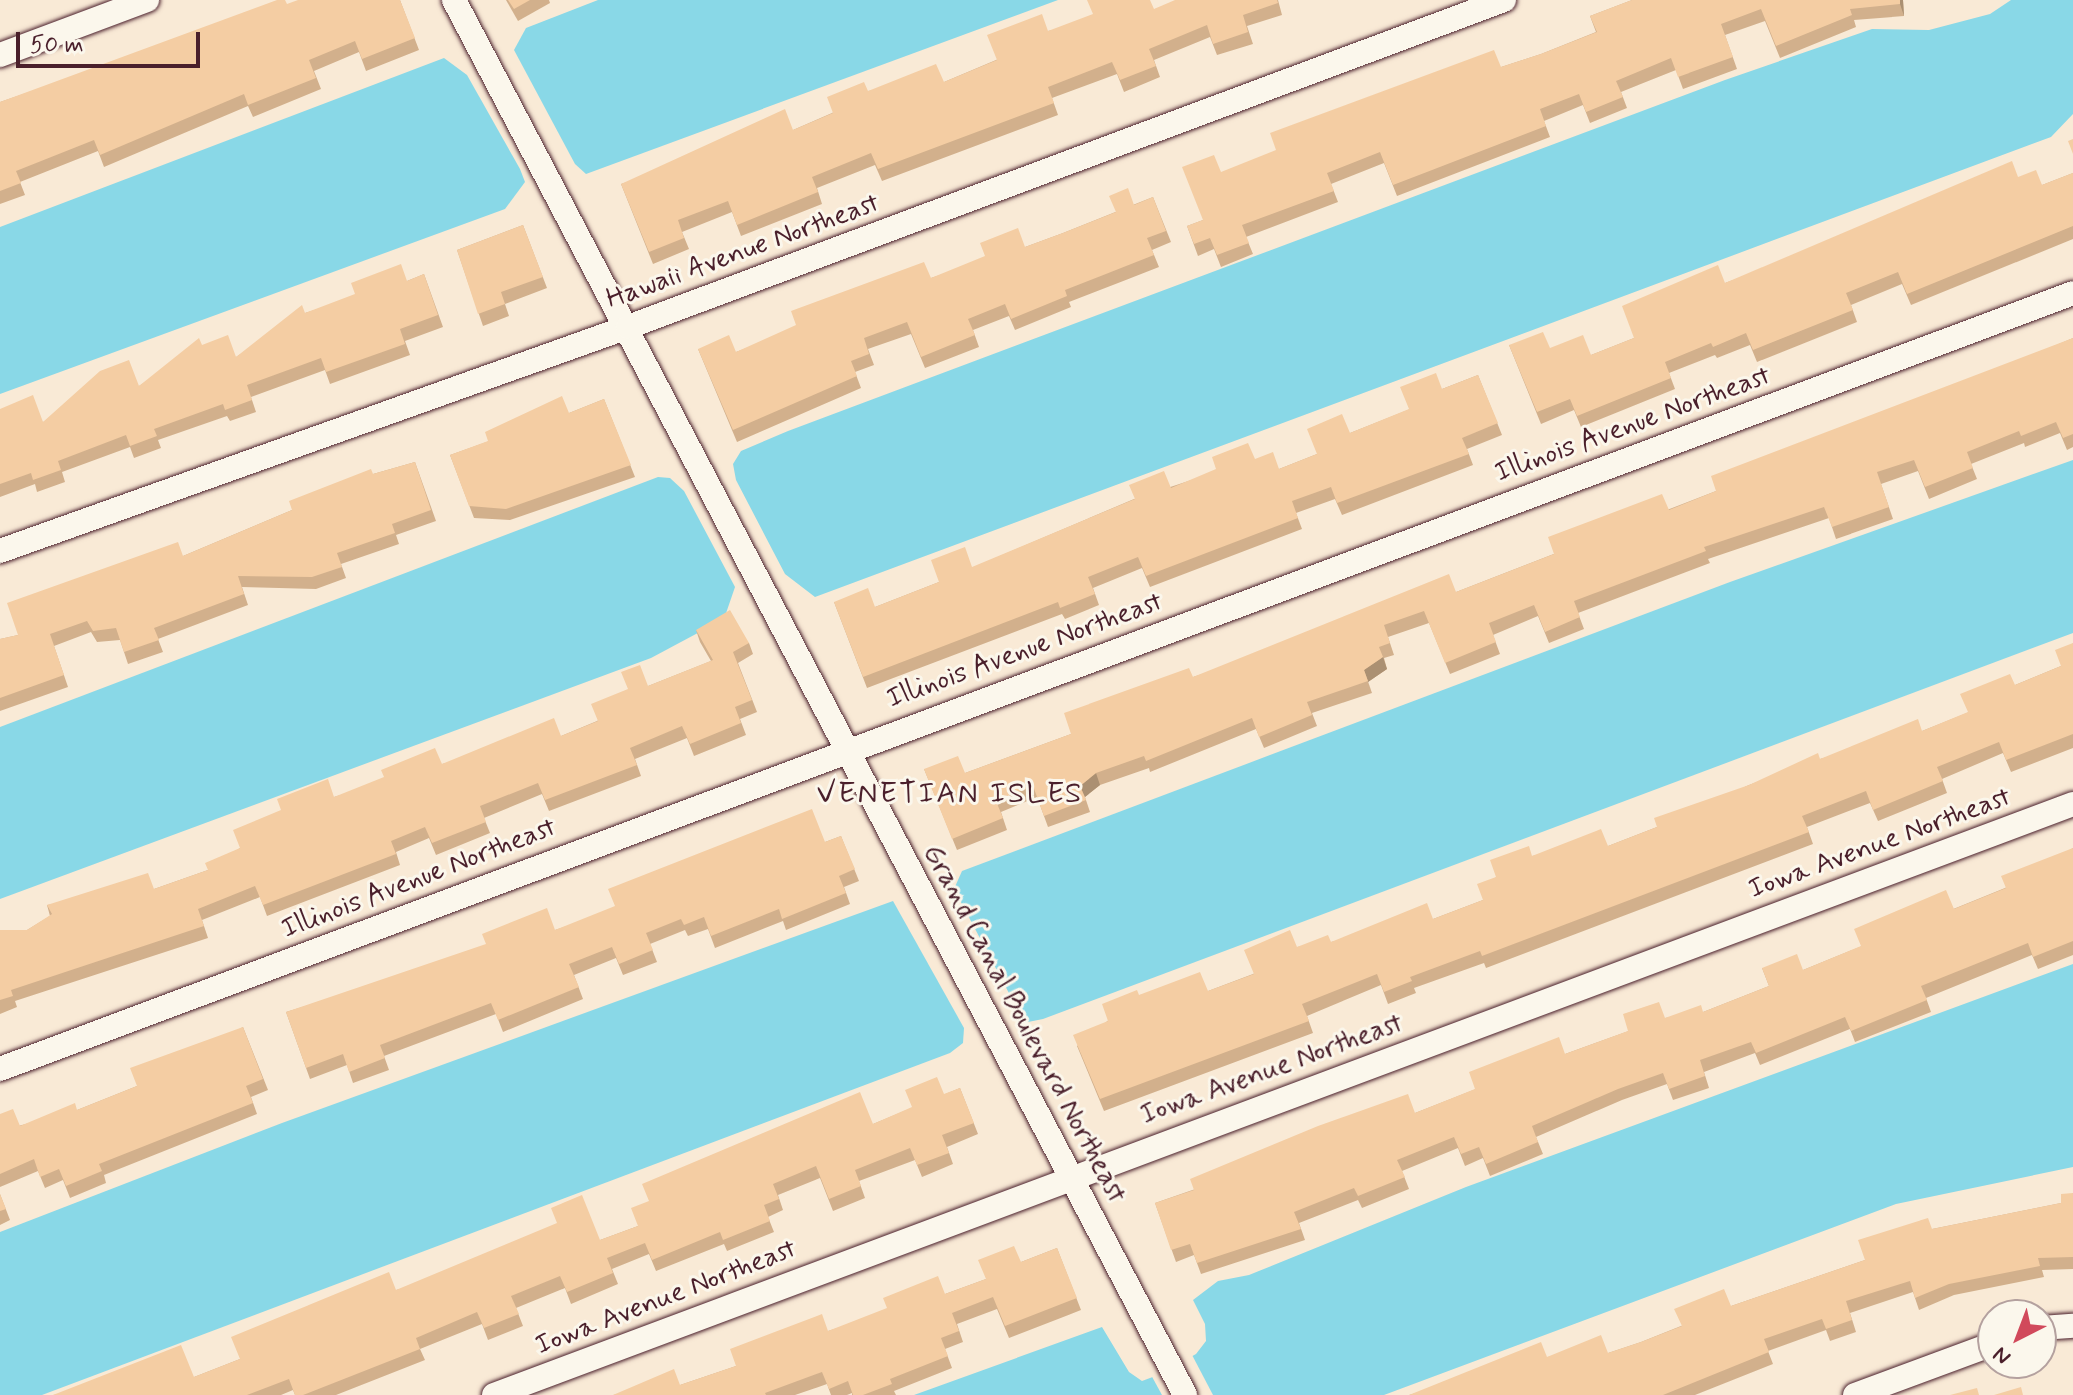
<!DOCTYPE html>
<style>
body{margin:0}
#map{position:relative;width:2073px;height:1395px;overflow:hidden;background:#f9ead6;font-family:Mynerve,sans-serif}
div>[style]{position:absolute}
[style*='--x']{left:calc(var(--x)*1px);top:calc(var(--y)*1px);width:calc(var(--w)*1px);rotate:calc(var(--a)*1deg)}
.water>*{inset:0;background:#89d8e7}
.pier>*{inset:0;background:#f9ead6}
.roads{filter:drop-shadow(0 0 2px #4a1f2b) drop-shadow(0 0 2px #4a1f2b)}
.minor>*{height:24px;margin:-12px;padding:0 12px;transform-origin:12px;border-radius:12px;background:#fbf7ec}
.wall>*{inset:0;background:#d2b08c}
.shaded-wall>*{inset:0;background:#ab9072}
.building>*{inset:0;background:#f4cda3}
span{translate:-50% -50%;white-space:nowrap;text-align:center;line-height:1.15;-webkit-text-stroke:6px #fbf7ec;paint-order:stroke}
.street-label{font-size:28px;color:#4a1f2b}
.neighbourhood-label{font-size:30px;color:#4a1f2b;letter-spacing:2px}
.north{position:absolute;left:1977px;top:1299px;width:80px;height:80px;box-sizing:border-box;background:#fbf7ec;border:2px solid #b4a19f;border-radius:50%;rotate:222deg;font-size:22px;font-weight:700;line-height:32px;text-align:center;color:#4a1f2b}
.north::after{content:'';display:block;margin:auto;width:28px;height:36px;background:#d1495b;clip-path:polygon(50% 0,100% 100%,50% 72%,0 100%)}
.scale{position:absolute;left:16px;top:32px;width:184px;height:36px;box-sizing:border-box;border:4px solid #4a1f2b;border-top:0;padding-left:10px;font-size:24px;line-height:28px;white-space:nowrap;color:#4a1f2b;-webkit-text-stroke:6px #fbf7ec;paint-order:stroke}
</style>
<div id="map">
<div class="water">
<i style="clip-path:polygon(598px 0,1058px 0,586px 174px,575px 164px,514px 50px,526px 28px)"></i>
<i style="clip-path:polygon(2011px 0,2073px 0,2073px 114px,2051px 137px,815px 597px,785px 574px,736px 480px,733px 464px,741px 451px,788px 431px,1725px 80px,1872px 29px,1929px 30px,1990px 14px)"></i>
<i style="clip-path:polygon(444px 58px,467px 75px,520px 169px,525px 182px,505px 209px,0 394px,0 227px)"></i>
<i style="clip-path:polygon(2073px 460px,2073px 633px,1043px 1019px,1028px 1022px,1021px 1016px,954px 889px,962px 871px,1730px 582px)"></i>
<i style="clip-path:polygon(658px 477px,670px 478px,684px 491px,735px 587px,724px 619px,651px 658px,0 899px,0 727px)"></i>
<i style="clip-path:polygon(893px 901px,964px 1028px,963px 1043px,950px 1053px,42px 1395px,0 1395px,0 1232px,282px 1123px)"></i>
<i style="clip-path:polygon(2073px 964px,2073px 1167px,1896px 1204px,1384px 1395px,914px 1395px,1102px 1327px,1129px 1372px,1142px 1381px,1158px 1375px,1196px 1354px,1206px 1341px,1205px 1324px,1193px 1300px,1218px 1281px,1249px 1275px,1466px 1187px)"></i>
</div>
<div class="pier">
<i style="clip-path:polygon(1191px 1353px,1213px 1395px,1162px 1395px,1150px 1373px)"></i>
</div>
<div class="roads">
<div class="minor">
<i style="--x:454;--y:0;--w:1575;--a:62.34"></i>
<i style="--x:0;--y:55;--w:157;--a:-20.5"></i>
<i style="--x:0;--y:551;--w:667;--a:-19.63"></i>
<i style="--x:628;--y:327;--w:935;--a:-20.47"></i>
<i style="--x:0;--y:1069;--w:2213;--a:-20.52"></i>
<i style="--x:2041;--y:1328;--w:32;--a:-4"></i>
<i style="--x:494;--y:1395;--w:1686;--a:-20.52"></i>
<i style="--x:1855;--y:1395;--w:147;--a:-20.3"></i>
</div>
</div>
<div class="wall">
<i style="clip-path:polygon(400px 0,419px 50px,366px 71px,359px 52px,314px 71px,321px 89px,253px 117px,248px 106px,104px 167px,98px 151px,20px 182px,25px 195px,0 204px,0 102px,287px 4px)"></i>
<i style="clip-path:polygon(506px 0,549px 0,550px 3px,518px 21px)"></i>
<i style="clip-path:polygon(1278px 0,1282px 15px,1247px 26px,1253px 44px,1217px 55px,1210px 37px,1154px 60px,1160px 77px,1124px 92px,1117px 74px,1052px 98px,1058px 115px,882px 181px,875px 165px,817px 188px,822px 204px,741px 236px,732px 212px,682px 232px,689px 249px,653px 264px,621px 184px,793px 130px,832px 113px,868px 91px,944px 82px,996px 60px,1048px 31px,1154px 9px)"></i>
<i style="clip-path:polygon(1632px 0,1903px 0,1904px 16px,1854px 20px,1856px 27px,1780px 58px,1765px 21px,1725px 35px,1737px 69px,1683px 89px,1676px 70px,1621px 92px,1627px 108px,1590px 123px,1583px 105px,1544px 121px,1550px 137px,1397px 196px,1384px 163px,1331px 184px,1338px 202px,1246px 237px,1253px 254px,1221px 267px,1214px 249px,1198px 256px,1187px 226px,1203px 220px,1501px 67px,1541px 54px,1596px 32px,1590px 16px)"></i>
<i style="clip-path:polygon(2073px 173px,2073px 239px,1911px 305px,1902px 284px,1851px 305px,1857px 322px,1757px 362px,1750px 345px,1717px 358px,1715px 355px,1669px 373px,1675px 389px,1581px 427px,1574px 410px,1541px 424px,1509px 345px,1550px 348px,1591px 355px,1634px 338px,1725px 283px,2018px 177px,2042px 185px)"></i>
<i style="clip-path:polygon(1153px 197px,1171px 242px,1152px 250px,1159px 267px,1069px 302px,1071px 307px,1015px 330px,1009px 316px,973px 330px,979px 347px,925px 368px,911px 334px,868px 349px,874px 365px,855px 372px,861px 388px,737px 442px,698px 349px,736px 352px,931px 278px,1025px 247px,1063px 233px)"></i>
<i style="clip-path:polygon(523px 225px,547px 288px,505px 304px,509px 316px,483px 326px,457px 250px)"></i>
<i style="clip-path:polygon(424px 274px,443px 327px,405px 341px,410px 355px,330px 384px,325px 370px,251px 397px,256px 412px,230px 421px,227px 416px,158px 440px,161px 448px,134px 458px,130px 447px,62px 472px,65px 482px,37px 492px,35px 484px,0 497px,0 409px,43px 422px,139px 386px,202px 345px,236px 357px,305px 313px,407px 281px)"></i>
<i style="clip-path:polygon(2073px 338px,2073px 447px,2067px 450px,2060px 433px,2025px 447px,2024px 443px,1971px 464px,1977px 479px,1929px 499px,1918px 471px,1881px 484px,1893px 519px,1836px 539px,1829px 518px,1708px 559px,1710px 563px,1578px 613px,1584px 629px,1549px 643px,1538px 616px,1493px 635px,1500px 654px,1450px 674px,1429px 623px,1388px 637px,1394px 655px,1384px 658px,1387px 669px,1368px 682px,1372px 693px,1312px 713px,1317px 726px,1264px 748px,1256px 729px,1150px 772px,1149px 768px,1100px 785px,1085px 797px,1090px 812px,1048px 827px,1037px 797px,1001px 812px,1007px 830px,957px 850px,924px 769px,965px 773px,1071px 734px,1193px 677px,1456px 592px,1716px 491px)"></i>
<i style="clip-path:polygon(1478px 375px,1502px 435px,1467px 449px,1473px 465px,1342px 515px,1335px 499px,1296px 513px,1302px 529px,1150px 587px,1142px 568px,1093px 588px,1099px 605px,1065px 619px,1062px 614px,867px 688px,834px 602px,875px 607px,939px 582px,1134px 499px,1255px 459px,1279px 469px,1317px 454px,1350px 433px,1408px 410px,1442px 389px)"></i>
<i style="clip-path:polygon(604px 399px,635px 477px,510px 520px,474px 518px,450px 455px,569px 413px)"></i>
<i style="clip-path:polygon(415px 462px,436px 521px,396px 535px,399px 544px,341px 564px,346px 578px,316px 589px,242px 587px,248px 605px,158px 639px,163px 652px,128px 664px,120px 640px,97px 642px,91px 632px,54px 646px,68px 687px,0 711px,0 639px,18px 635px,183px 556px,292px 510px,373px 474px)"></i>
<i style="clip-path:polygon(696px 630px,749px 643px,753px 654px,738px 663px,757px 712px,740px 719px,746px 735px,694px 756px,687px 738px,635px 759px,641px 776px,549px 811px,542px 794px,484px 818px,490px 833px,436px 855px,429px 838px,396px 852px,400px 865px,267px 916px,260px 897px,202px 920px,208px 938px,15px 1001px,17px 1007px,0 1014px,0 930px,27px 930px,50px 916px,47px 905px,154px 889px,208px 870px,240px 848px,334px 797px,442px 764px,561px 736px,597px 721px,648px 686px,711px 661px,700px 642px)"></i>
<i style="clip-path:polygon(2073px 643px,2073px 748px,2011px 772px,2003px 753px,1942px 779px,1947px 793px,1878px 821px,1870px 803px,1807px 827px,1813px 844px,1486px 968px,1484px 963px,1414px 988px,1416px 993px,1388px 1004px,1381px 985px,1307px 1016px,1313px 1033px,1104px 1111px,1077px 1046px,1139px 995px,1208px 991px,1253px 974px,1297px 947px,1331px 942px,1433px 919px,1483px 900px,1496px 877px,1532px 856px,1608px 846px,1657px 827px,1749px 785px,1820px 759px,1922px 731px,1967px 713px,2015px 685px,2061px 666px)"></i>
<i style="clip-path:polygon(841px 836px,859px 881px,844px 887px,850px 904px,786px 930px,783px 921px,715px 948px,708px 929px,688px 936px,685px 930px,650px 944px,657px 962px,623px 975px,616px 958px,574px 975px,583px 999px,503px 1032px,496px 1014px,384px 1056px,389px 1070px,353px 1083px,347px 1065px,310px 1079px,286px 1012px,555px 930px,825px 842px)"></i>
<i style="clip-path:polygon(2073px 848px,2073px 955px,2038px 969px,2032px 955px,1926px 998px,1931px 1012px,1855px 1042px,1850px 1029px,1760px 1065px,1755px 1053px,1704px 1072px,1709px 1088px,1673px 1100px,1667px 1084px,1622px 1100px,1536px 1137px,1543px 1154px,1490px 1176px,1483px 1158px,1465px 1166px,1458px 1148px,1402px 1171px,1409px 1189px,1362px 1208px,1358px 1200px,1299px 1223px,1305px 1240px,1201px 1274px,1194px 1255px,1176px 1262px,1155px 1203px,1415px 1113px,1565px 1054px,1665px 1018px,1703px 1012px,1769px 986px,1762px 968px,1803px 970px,2005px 888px)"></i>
<i style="clip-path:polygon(243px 1027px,268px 1090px,251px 1097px,257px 1114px,104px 1175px,106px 1183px,70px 1198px,63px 1180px,45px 1188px,38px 1171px,0 1187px,0 1131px,77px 1110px,137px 1086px)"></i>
<i style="clip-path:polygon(960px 1088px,978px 1134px,947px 1147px,953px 1164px,922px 1177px,915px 1160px,859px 1181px,865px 1198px,833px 1211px,820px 1178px,778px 1195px,783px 1210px,768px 1217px,774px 1232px,727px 1251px,724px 1244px,656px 1271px,649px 1254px,612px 1269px,618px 1284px,571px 1304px,565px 1288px,516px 1308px,523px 1326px,488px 1340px,482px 1324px,420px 1349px,425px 1360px,336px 1395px,295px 1395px,293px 1390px,281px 1395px,53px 1395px,194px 1377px,240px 1359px,396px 1290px,600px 1240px,638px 1226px,873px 1124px)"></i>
<i style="clip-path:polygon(2073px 1193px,2073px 1269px,2042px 1270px,2044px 1277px,1954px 1295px,1919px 1310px,1913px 1292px,1850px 1313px,1856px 1332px,1830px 1341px,1826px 1330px,1768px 1351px,1773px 1364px,1695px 1395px,1409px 1395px,1547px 1357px,1608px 1353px,1641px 1342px,1731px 1306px,1865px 1260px,1932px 1229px,2061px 1203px)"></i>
<i style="clip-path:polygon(0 1194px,10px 1220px,0 1225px)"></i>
<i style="clip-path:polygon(1057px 1248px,1081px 1310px,1009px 1338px,997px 1309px,957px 1324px,963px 1342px,945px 1349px,952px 1368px,894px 1391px,896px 1395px,852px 1395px,852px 1393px,847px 1395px,831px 1395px,827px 1384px,795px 1395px,613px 1395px,680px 1385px,736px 1366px,828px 1331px,945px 1294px,986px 1279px,1021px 1262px)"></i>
</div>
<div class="shaded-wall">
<i style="clip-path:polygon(1900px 0,1903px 0,1904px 16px,1900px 4px)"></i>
<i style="clip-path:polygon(1383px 657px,1387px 669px,1368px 682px,1372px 693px,1364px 670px)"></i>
<i style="clip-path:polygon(1096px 773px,1100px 785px,1085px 797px,1080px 786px)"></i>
</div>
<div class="building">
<i style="clip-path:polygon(277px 0,285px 0,287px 4px,298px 0,400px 0,415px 38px,362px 59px,355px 41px,309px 60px,316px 78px,248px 105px,244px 94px,100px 155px,94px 140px,16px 171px,21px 183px,0 191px,0 102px)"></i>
<i style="clip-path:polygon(508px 0,530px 0,514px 9px)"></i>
<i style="clip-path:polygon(1087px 0,1150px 0,1154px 9px,1175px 0,1277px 0,1278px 3px,1243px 15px,1248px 32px,1213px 44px,1207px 25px,1149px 49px,1156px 66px,1120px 80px,1112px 62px,1048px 87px,1054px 103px,878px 169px,871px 153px,812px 177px,818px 192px,737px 225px,728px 201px,678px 220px,684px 238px,649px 252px,621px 184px,785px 109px,793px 130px,833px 113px,827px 97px,864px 82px,868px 91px,936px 64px,944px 82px,997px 60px,987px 35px,1042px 14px,1048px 31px,1093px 14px)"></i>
<i style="clip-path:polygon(1632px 0,1900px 0,1900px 4px,1850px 9px,1852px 15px,1776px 46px,1761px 9px,1721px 24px,1733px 57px,1678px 77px,1671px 58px,1616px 81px,1623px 97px,1586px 112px,1579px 94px,1540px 109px,1546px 126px,1393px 185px,1380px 152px,1327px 173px,1334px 191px,1242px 225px,1249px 243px,1217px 255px,1210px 238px,1194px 244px,1187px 226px,1203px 220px,1182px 167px,1214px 155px,1221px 172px,1276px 150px,1270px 133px,1494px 50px,1501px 67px,1541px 54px,1597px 32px,1590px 16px)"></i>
<i style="clip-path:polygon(2073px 139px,2073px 154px,2068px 141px)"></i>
<i style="clip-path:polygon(2012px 161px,2018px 177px,2036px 170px,2042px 185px,2073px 173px,2073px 226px,1907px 294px,1898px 272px,1846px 293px,1853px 310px,1753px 350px,1746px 333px,1713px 347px,1711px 343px,1665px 362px,1671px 378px,1577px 416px,1570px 399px,1537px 412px,1509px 345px,1543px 332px,1550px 348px,1583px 335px,1591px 355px,1634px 338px,1622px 306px,1718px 265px,1725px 283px)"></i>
<i style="clip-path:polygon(1128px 188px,1134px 205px,1153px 197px,1166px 231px,1147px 238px,1154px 255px,1065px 290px,1067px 296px,1011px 319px,1005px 304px,968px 319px,975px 335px,921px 357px,907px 322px,864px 338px,869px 354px,851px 361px,857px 376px,733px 430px,698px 349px,729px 335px,736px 352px,796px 325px,791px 311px,924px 262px,931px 278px,985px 256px,980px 243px,1018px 228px,1025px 247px,1063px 233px,1116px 212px,1109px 196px)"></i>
<i style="clip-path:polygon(523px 225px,543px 277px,501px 292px,505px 304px,478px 314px,457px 250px)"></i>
<i style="clip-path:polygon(401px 264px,407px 281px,424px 274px,438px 315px,400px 329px,405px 344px,326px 372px,321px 358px,247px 385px,252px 400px,225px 410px,223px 404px,154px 429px,157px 436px,130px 446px,126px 435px,58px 461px,61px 470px,33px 480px,31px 473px,0 484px,0 409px,33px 395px,43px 422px,100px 371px,129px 360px,139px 386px,199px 338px,202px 345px,228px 335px,236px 357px,302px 305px,305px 313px,355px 294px,351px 283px)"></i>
<i style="clip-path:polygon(2073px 338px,2073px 434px,2063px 438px,2056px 422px,2021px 436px,2019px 431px,1967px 452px,1973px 468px,1925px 487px,1914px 460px,1877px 472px,1889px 507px,1832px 527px,1824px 507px,1704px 547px,1706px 551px,1574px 601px,1580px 617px,1545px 632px,1534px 605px,1489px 623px,1496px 642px,1445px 663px,1424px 611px,1384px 625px,1390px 643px,1379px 647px,1383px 657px,1364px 670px,1368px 681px,1307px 702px,1312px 715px,1259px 737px,1252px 718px,1146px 761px,1144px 756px,1096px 773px,1080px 786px,1086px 800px,1044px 816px,1033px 786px,996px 801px,1003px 818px,952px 839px,924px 769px,958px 756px,965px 773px,1071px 734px,1064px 713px,1189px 668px,1193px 677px,1449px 574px,1456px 592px,1554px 554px,1548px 537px,1662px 494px,1669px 510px,1716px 491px,1711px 476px)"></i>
<i style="clip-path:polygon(1436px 373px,1442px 389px,1478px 375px,1498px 423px,1462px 438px,1469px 454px,1337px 503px,1331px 487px,1292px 501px,1298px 518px,1146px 576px,1138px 557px,1088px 577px,1095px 594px,1060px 608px,1058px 602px,863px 677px,834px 602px,868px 588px,875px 607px,939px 582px,931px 560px,965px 547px,972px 567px,1135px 499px,1129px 485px,1164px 471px,1171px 488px,1216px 469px,1212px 457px,1248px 443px,1255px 459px,1273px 452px,1279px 469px,1317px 454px,1307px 429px,1342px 414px,1350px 433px,1409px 409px,1400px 387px)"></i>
<i style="clip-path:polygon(562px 396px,569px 413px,604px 399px,631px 465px,506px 509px,469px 506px,450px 455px,488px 441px,485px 432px)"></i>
<i style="clip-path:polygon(415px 462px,431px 510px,392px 524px,395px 533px,337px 553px,342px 567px,312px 577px,238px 576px,244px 594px,154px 628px,159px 640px,124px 652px,116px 628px,93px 631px,87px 621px,50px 634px,64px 675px,0 698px,0 639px,18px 635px,7px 603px,178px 542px,183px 556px,292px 510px,289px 501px,371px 469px,373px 474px)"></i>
<i style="clip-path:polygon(730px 610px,749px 643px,733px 652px,752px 700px,735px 707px,741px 723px,690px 744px,682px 726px,630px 748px,637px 765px,545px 800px,538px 783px,480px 806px,486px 822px,432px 843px,425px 827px,391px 841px,396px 854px,263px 905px,255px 886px,198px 909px,204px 926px,11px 990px,13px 996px,0 1000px,0 930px,27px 930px,52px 914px,47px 905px,148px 873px,154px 889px,208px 870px,205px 863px,240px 848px,233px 830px,281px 810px,277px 799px,328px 779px,334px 797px,384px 777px,381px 770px,435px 748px,442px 764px,554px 718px,561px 736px,598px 721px,591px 704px,628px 689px,621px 672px,640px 665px,648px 686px,713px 660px,696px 630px)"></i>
<i style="clip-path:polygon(2073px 643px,2073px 734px,2006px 760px,1999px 742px,1937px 767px,1943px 781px,1873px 810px,1866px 791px,1802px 816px,1809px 832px,1482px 956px,1480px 951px,1410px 977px,1412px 981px,1384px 992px,1377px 974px,1302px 1004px,1309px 1021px,1100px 1099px,1073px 1035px,1108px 1021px,1102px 1004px,1137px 990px,1139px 995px,1200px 972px,1208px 991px,1254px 974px,1244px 950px,1290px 930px,1297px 947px,1328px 935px,1331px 942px,1427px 903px,1433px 919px,1483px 900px,1477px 884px,1496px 877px,1490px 860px,1529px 846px,1532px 856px,1601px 829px,1608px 846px,1657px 827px,1654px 818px,1749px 785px,1818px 753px,1820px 759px,1918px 719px,1922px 731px,1968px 712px,1960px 694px,2010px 674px,2015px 685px,2061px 666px,2055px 650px)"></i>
<i style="clip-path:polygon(812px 809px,825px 842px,841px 836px,855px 869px,839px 876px,846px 893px,782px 919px,779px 909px,711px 936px,704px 917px,684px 925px,681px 919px,646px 933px,653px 950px,619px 964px,612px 947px,569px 964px,579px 987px,498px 1020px,491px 1003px,380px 1045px,385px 1058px,349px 1072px,343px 1054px,306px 1068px,286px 1012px,486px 944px,482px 934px,547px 908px,555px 930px,615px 906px,608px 889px)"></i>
<i style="clip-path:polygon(2073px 848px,2073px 941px,2033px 957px,2028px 943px,1921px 986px,1927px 1000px,1851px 1031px,1845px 1017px,1756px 1053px,1751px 1042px,1700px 1060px,1705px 1076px,1669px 1089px,1663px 1073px,1618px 1089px,1532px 1126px,1538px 1142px,1486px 1164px,1479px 1147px,1461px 1154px,1454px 1137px,1397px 1160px,1405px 1177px,1358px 1196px,1354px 1188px,1294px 1212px,1301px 1229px,1197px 1263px,1190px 1244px,1171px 1250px,1155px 1203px,1194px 1190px,1190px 1179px,1318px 1126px,1408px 1094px,1415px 1113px,1475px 1089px,1469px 1072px,1559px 1037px,1565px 1054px,1628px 1031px,1623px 1014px,1659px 1002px,1665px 1018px,1701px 1005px,1703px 1012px,1769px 986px,1762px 968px,1797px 954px,1803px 970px,1861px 946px,1854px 929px,1946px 890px,1954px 909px,2006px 888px,2001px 876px)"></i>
<i style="clip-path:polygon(243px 1027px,263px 1079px,246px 1086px,253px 1103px,99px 1164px,102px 1171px,66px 1186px,59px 1169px,40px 1177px,34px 1159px,0 1174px,0 1114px,13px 1109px,20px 1126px,75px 1103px,77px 1110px,137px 1086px,130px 1068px)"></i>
<i style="clip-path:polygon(937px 1077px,944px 1094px,960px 1088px,974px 1123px,942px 1135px,949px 1153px,917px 1165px,910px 1148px,855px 1170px,861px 1186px,829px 1199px,816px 1166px,773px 1184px,779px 1199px,764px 1205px,770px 1221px,723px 1240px,720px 1232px,652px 1260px,645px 1243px,607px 1258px,613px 1273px,567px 1292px,560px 1276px,511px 1296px,519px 1314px,484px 1328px,477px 1312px,416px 1338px,420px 1349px,303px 1395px,295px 1395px,289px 1379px,247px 1395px,53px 1395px,181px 1345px,194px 1377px,240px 1359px,231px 1337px,389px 1272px,396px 1290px,557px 1223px,551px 1208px,582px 1195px,600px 1240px,638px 1226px,631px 1208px,649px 1201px,642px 1184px,860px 1092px,873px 1124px,912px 1107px,905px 1090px)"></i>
<i style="clip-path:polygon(2073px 1193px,2073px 1257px,2038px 1258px,2040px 1266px,1949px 1284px,1915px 1298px,1910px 1281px,1846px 1301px,1852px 1320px,1826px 1329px,1822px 1319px,1764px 1339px,1769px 1352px,1663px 1395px,1409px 1395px,1541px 1342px,1547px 1357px,1601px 1335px,1608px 1353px,1641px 1342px,1682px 1326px,1674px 1309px,1724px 1289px,1731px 1306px,1865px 1260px,1858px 1240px,1928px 1218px,1932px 1229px,2061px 1203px,2061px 1194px)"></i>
<i style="clip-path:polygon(0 1194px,6px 1209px,0 1211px)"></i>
<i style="clip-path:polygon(1014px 1246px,1021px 1262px,1057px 1248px,1077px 1298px,1005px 1326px,993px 1297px,952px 1313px,959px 1331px,941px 1338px,948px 1356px,890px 1379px,892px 1384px,863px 1395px,853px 1395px,848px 1381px,829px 1389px,822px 1372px,765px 1393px,766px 1395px,613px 1395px,674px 1369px,680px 1385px,736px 1366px,730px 1349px,822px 1314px,828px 1331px,887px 1308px,883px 1298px,938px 1276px,945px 1294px,986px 1279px,978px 1260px)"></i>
<i style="clip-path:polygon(2021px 1387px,2023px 1395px,1994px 1395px)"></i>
<i style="clip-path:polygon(1977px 1388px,1979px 1395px,1950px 1395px)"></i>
</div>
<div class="street-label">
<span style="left:743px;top:252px;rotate:-20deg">Hawaii Avenue Northeast</span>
<span style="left:1633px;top:425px;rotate:-20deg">Illinois Avenue Northeast</span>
<span style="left:1025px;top:651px;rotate:-20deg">Illinois Avenue Northeast</span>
<span style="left:1880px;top:844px;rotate:-20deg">Iowa Avenue Northeast</span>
<span style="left:419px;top:879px;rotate:-21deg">Illinois Avenue Northeast</span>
<span style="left:1024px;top:1024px;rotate:62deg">Grand Canal Boulevard Northeast</span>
<span style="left:1272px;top:1070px;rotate:-20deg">Iowa Avenue Northeast</span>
<span style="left:666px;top:1298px;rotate:-21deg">Iowa Avenue Northeast</span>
</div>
<div class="neighbourhood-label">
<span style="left:950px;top:794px">VENETIAN ISLES</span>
</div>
<div class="north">N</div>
<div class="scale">50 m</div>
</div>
